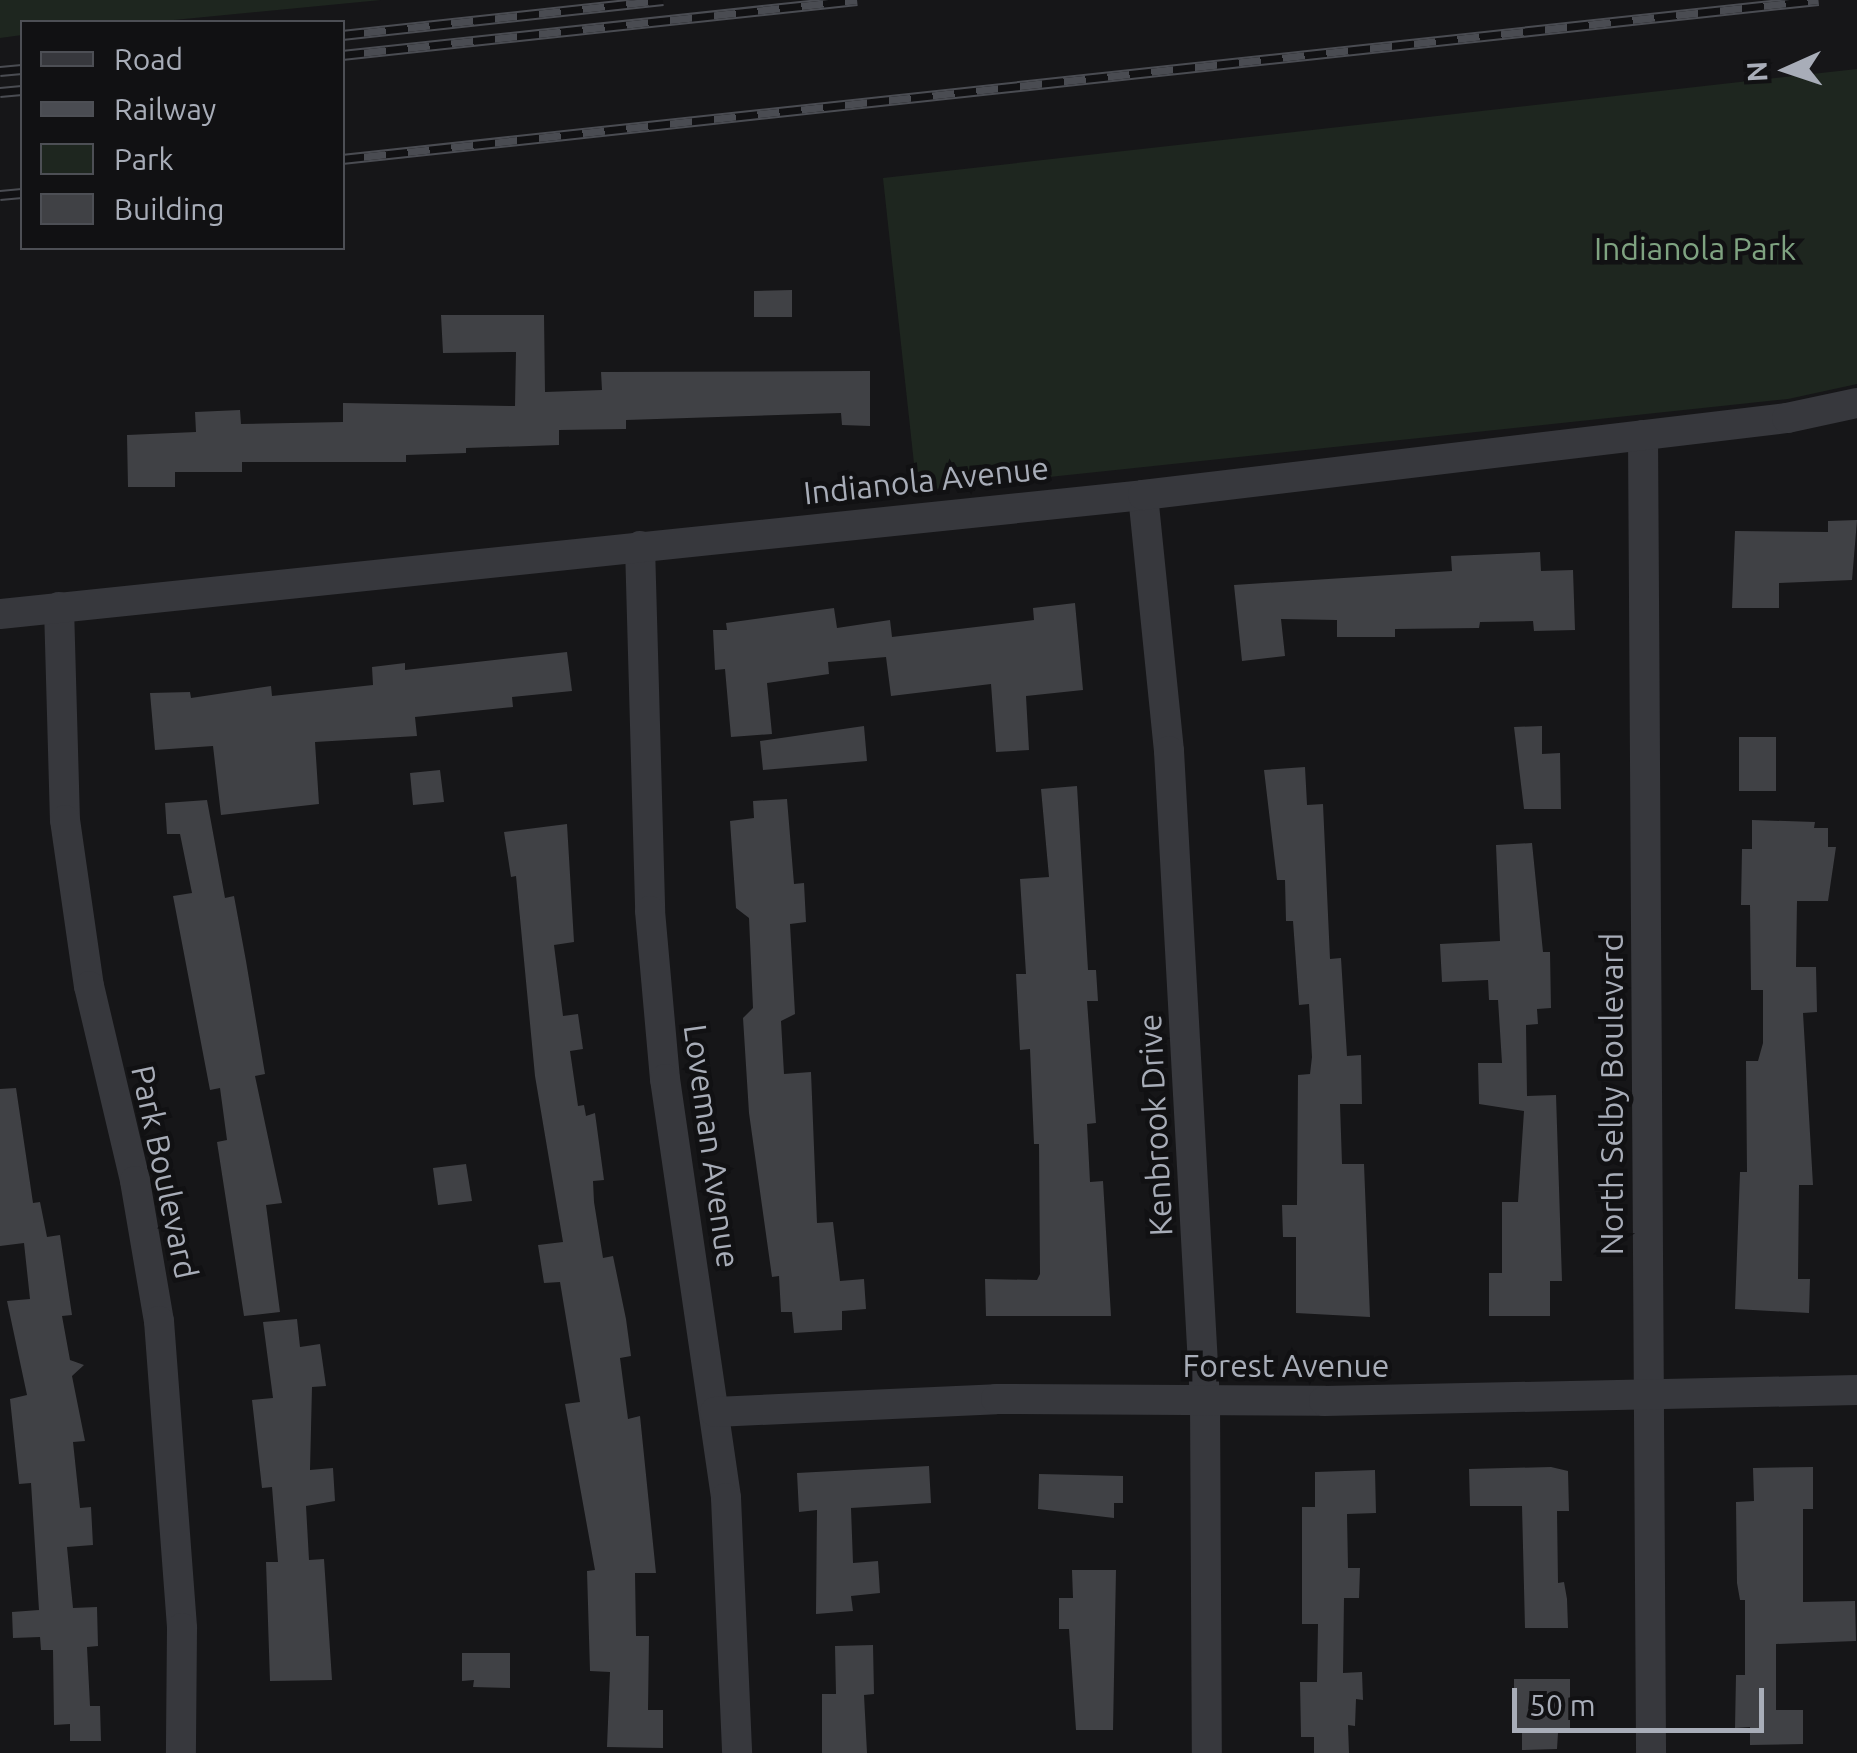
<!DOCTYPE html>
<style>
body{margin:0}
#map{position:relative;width:1857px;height:1753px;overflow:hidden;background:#161618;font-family:Ubuntu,sans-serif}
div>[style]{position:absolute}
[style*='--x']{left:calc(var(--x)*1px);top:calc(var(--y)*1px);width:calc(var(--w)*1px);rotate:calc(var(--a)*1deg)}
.green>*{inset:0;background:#1e261f}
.building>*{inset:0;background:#404145}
.minor>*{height:30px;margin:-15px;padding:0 15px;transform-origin:15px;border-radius:15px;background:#37383d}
.rail>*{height:11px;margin-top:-5.5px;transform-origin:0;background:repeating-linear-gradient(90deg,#111113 0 22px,#4a4c52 0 44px);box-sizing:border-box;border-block:2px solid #4a4c52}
span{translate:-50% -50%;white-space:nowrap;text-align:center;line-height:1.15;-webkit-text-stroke:9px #111113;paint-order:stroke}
.park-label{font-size:32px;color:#7fa381}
.street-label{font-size:32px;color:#a8adb8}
.legend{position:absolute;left:20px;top:20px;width:325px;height:230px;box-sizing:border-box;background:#111113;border:2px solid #4d4f55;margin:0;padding:12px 18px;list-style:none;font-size:30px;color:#a8adb8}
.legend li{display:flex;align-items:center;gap:20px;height:50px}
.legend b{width:50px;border:2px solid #4d4f55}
.north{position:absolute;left:1737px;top:20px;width:100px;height:100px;-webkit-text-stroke:8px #111113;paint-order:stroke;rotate:267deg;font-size:28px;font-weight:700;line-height:40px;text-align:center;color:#a8adb8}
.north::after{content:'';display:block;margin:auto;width:35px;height:45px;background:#a8adb8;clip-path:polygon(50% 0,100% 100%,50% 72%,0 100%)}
.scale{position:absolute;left:1512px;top:1688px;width:252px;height:45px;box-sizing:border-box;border:5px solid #a8adb8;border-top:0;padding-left:12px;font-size:30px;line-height:35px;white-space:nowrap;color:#a8adb8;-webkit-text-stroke:8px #111113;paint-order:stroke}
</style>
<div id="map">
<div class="green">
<i style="clip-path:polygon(0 0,381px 0,153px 22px,22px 22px,22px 35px,0 38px)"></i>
<i style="clip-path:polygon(1857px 69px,1857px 384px,1788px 399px,917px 491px,883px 178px)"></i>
</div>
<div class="building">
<i style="clip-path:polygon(792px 290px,792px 317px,754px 317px,754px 291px)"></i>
<i style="clip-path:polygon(441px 315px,544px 315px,545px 392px,602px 390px,601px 372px,870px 371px,870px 426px,842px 425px,841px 413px,626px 420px,626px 429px,559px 430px,559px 445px,466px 448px,466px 453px,406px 455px,406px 462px,242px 462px,242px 472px,175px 472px,175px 487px,128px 487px,127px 435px,196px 432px,195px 412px,240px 410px,241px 424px,343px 422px,343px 403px,515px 406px,516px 352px,443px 353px)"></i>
<i style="clip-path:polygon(1857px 520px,1852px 580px,1779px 583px,1779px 608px,1732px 608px,1735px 531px,1828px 532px,1828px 521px)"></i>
<i style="clip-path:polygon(1540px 552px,1541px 571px,1573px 570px,1575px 630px,1534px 631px,1533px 621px,1480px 622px,1479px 628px,1395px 629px,1395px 637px,1337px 637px,1337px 620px,1281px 619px,1285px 656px,1242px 661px,1234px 585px,1452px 571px,1451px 556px)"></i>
<i style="clip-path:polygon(1075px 603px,1083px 690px,1026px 696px,1029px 750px,996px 752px,991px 684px,891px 696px,886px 657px,828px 662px,829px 674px,767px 683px,772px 734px,731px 737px,725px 669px,715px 670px,713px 630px,727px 630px,726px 623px,834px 608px,837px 628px,890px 620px,892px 637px,1034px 620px,1033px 608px)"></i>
<i style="clip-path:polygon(567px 652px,572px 691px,512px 697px,513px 707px,415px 717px,417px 736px,315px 742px,319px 804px,221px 815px,213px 746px,155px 750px,150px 693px,190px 692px,191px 698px,271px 686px,272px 696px,373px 685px,372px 667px,405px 663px,405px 670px)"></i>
<i style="clip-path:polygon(864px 726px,867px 761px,763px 770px,760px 741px)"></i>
<i style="clip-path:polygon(1542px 726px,1542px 754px,1560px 753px,1561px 809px,1524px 809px,1514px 727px)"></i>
<i style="clip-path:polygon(1739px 737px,1776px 737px,1776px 791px,1739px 791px)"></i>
<i style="clip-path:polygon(1305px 767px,1307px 805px,1323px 804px,1330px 959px,1341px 958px,1347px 1056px,1361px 1055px,1362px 1104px,1340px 1104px,1342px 1164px,1364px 1164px,1370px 1317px,1296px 1313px,1296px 1237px,1283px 1237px,1282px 1205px,1297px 1205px,1298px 1075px,1310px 1074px,1312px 1057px,1309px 1004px,1299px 1005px,1293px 921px,1286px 921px,1285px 880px,1277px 880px,1264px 770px)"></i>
<i style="clip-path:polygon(440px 770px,444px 802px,413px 805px,410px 773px)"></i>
<i style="clip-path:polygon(1077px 786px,1088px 970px,1096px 970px,1098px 1001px,1087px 1001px,1096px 1123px,1087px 1124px,1090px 1182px,1103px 1181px,1111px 1316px,986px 1316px,985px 1279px,1037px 1280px,1040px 1274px,1039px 1144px,1034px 1144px,1030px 1049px,1020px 1050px,1016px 974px,1026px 974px,1020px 879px,1049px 877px,1041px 789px)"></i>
<i style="clip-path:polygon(787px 799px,794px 884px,804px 883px,806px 922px,790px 924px,795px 1014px,781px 1021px,784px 1074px,811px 1072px,817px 1223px,833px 1222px,840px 1281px,864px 1279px,866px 1309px,842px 1311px,842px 1330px,794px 1333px,792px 1312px,781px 1312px,779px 1276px,772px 1277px,749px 1113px,743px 1018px,753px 1008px,749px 918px,736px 908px,730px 821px,754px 818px,753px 801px)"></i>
<i style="clip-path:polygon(207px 800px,225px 898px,234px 896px,246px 961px,265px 1074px,255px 1076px,282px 1203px,266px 1205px,280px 1312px,244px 1316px,217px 1142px,227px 1140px,220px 1088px,210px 1090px,173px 896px,192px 893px,180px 834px,167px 834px,165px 803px)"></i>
<i style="clip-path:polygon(1752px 820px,1815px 822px,1814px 828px,1828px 828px,1828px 847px,1836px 847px,1828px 901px,1797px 901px,1796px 967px,1816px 967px,1817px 1012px,1803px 1013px,1813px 1185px,1799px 1185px,1798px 1279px,1810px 1279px,1809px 1313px,1735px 1309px,1740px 1172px,1747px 1172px,1746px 1061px,1758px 1061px,1763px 1043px,1763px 990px,1751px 990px,1750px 905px,1741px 905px,1742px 849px,1752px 849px)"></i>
<i style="clip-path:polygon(567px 824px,574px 942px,554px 945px,563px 1016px,578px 1014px,583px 1049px,570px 1051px,578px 1106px,584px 1105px,586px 1116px,595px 1113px,604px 1180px,593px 1181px,594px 1202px,603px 1258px,613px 1256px,626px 1319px,631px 1356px,620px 1358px,628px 1419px,640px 1416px,656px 1573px,635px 1573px,636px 1636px,649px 1636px,648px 1710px,663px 1710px,663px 1748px,607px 1747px,610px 1672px,590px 1671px,587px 1571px,595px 1570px,565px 1404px,580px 1402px,560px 1282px,544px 1283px,538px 1245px,563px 1242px,535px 1076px,516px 876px,511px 877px,504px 832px)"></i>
<i style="clip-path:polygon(1532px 843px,1543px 952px,1550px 952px,1551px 1008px,1537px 1009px,1538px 1024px,1526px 1025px,1527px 1096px,1556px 1095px,1562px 1281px,1550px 1281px,1550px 1316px,1489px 1316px,1489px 1273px,1502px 1273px,1502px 1202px,1518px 1202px,1524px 1111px,1479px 1104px,1478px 1063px,1502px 1063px,1498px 1000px,1489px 1000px,1488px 980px,1442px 982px,1440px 944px,1500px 941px,1496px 845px)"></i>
<i style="clip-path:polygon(16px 1088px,33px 1203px,40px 1202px,47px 1237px,60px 1235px,72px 1315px,62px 1316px,70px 1360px,84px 1365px,72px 1376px,85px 1441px,73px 1442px,80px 1508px,91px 1507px,93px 1545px,67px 1547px,73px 1608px,97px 1607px,98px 1646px,87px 1647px,90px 1706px,100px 1706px,101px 1741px,70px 1741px,70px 1724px,54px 1725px,53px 1650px,41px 1650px,40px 1637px,13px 1638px,12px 1612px,39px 1610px,31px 1483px,19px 1484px,10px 1399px,27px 1395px,7px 1301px,30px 1299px,24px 1243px,0 1246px,0 1089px)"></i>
<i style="clip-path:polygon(466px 1164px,472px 1201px,438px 1205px,433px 1168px)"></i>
<i style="clip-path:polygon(297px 1319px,300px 1347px,320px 1344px,326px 1386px,312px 1387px,310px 1470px,333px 1468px,335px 1501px,306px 1506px,309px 1560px,324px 1559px,332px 1680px,270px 1681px,266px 1562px,278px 1562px,272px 1487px,262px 1488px,252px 1400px,273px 1398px,263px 1322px)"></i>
<i style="clip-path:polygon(929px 1466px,931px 1503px,851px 1508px,853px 1563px,878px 1561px,880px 1593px,851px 1596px,853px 1611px,816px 1614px,817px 1510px,799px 1512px,797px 1473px)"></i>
<i style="clip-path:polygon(1551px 1467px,1568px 1471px,1569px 1511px,1557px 1511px,1558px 1583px,1564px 1582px,1567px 1599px,1568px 1628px,1525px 1628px,1522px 1506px,1470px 1506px,1469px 1469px)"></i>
<i style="clip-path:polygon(1813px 1467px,1813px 1509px,1803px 1509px,1803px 1602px,1855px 1601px,1856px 1641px,1776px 1644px,1776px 1710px,1803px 1710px,1803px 1744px,1750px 1745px,1750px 1727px,1735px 1728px,1736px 1675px,1745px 1675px,1745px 1600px,1740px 1600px,1737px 1583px,1736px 1502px,1754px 1501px,1753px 1468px)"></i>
<i style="clip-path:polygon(1375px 1470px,1376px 1513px,1347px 1514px,1348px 1568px,1360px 1568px,1359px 1598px,1344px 1598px,1343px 1673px,1362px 1672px,1363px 1700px,1356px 1699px,1355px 1726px,1348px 1725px,1349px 1753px,1314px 1753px,1314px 1737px,1301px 1737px,1300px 1682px,1317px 1682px,1318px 1624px,1302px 1624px,1302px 1507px,1315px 1507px,1315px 1472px)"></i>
<i style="clip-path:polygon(1039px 1474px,1123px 1476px,1123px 1503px,1114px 1503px,1114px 1518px,1038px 1509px)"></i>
<i style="clip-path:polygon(1072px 1570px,1116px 1570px,1113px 1730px,1076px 1730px,1069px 1629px,1059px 1629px,1059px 1598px,1073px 1598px)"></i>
<i style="clip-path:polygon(873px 1645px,874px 1694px,864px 1695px,867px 1753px,822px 1753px,822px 1694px,836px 1694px,835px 1646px)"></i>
<i style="clip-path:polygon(462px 1653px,510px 1653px,510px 1688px,473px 1687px,474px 1680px,462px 1681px)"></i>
<i style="clip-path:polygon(1514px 1679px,1570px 1679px,1570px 1733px,1558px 1733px,1557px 1749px,1522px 1750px,1522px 1732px,1514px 1732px)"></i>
</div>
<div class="minor">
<i style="--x:1643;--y:435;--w:1318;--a:89.65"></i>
<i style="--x:1143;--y:495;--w:257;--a:84.2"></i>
<i style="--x:1169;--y:751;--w:651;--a:86.83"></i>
<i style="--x:1205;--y:1401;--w:352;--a:89.7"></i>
<i style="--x:640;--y:546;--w:365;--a:88.4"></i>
<i style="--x:650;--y:911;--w:169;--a:84.9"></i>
<i style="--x:665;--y:1079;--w:423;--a:81.7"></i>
<i style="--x:726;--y:1498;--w:255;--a:87.5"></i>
<i style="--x:59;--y:607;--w:213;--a:88.4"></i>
<i style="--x:65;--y:820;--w:168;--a:81.8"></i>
<i style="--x:89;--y:986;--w:200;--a:76.7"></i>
<i style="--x:135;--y:1181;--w:142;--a:80.3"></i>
<i style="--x:159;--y:1321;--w:308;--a:85.7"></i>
<i style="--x:182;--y:1628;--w:125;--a:90.5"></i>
<i style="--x:0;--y:614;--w:1149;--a:-5.94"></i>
<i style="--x:1143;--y:495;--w:649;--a:-6.82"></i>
<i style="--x:1787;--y:418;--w:72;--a:-12.1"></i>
<i style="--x:715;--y:1412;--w:281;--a:-2.6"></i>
<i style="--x:996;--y:1399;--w:328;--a:0.3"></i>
<i style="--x:1324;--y:1401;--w:533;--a:-1.18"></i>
</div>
<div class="rail">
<i style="--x:342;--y:35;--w:323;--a:-6.2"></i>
<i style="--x:342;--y:55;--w:518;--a:-6.1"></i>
<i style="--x:0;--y:71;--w:22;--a:-5"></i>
<i style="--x:0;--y:92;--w:22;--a:-5"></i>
<i style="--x:342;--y:159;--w:1485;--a:-6.15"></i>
<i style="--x:0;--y:195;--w:22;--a:-5"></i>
</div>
<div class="park-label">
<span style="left:1695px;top:248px">Indianola Park</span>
</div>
<div class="street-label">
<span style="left:926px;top:480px;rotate:-6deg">Indianola Avenue</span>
<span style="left:1611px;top:1094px;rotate:-90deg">North Selby Boulevard</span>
<span style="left:1155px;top:1125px;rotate:-93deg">Kenbrook Drive</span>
<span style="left:712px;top:1146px;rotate:82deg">Loveman Avenue</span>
<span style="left:165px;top:1172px;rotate:78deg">Park Boulevard</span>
<span style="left:1286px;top:1365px">Forest Avenue</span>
</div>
<ul class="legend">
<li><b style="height:12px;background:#37383d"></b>Road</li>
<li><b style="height:12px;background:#4a4c52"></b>Railway</li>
<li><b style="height:28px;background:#1e261f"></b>Park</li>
<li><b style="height:28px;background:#404145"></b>Building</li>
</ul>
<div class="north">N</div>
<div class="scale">50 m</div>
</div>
